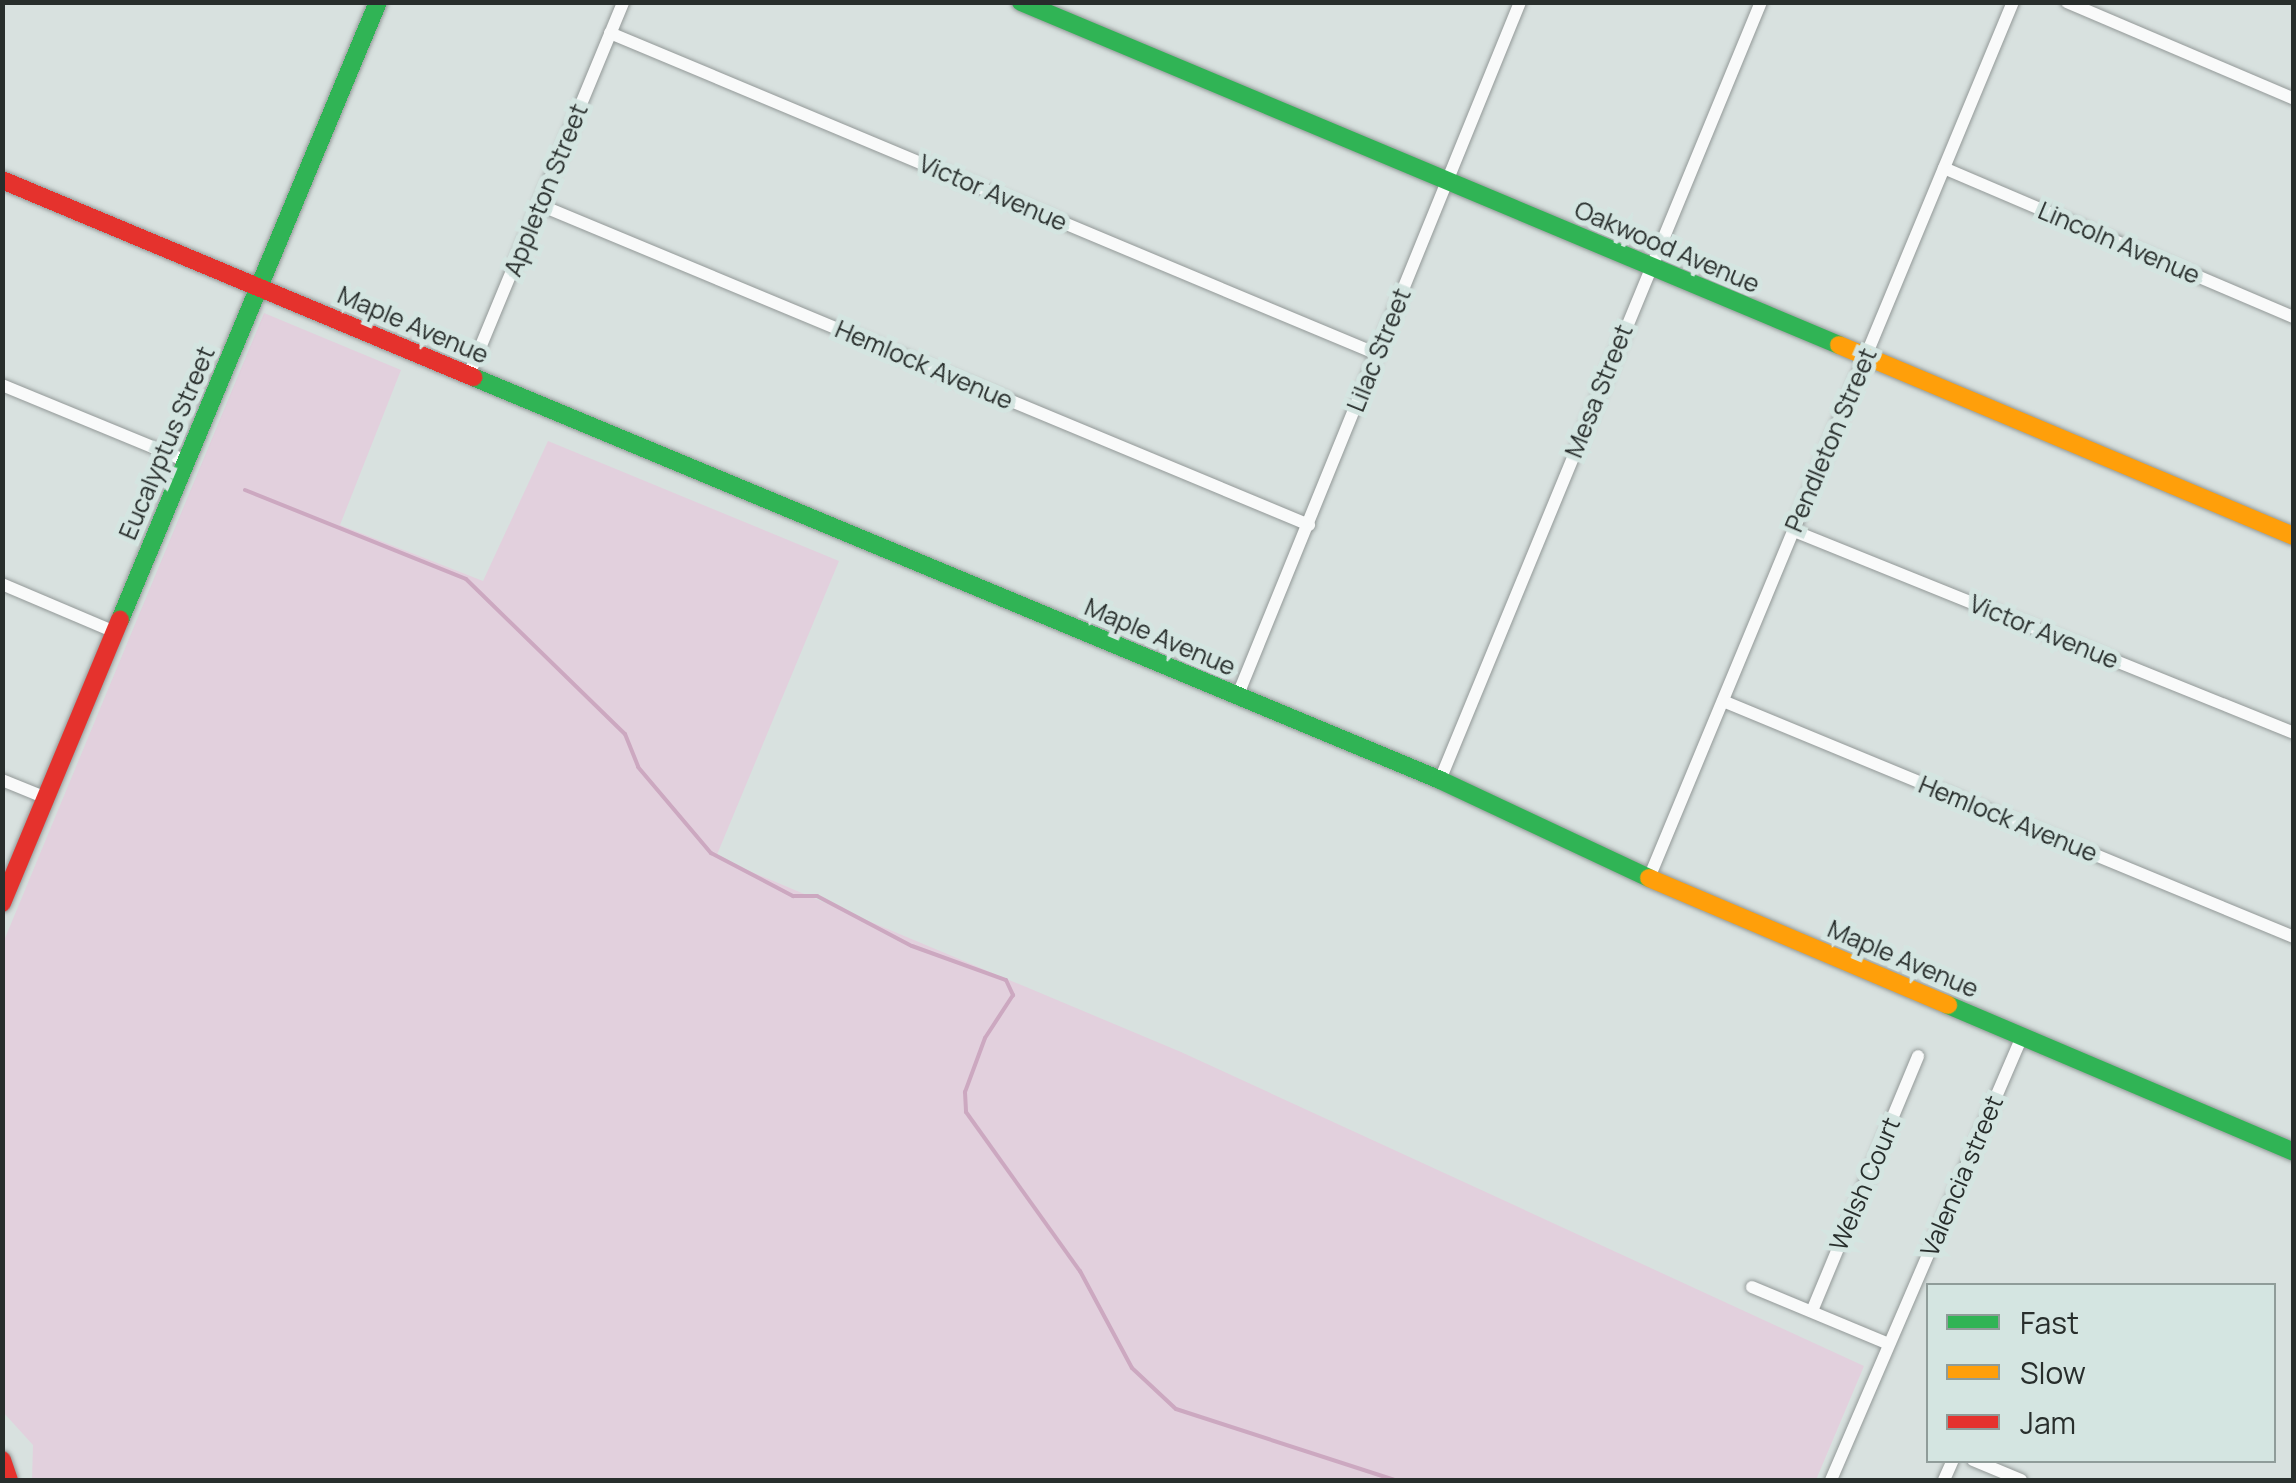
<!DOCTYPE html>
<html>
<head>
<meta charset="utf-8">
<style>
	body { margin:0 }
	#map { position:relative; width:2296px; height:1483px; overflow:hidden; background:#d8e1df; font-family:Manrope,sans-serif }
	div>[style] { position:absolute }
	.green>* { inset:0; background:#e2d0dd }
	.stream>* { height:4px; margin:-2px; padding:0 2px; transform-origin:2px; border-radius:2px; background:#cca8c0 }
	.roads { filter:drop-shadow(0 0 2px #939998) drop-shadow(0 0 2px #939998) }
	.street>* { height:12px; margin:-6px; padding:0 6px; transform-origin:6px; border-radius:6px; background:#f9fafa }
	.fast>* { height:18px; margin:-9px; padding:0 9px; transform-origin:9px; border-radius:9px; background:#30b455 }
	.slow>* { height:18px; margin:-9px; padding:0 9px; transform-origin:9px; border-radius:9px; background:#ff9f0a }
	.jam>* { height:18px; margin:-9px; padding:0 9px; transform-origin:9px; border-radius:9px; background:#e5322d }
	span { translate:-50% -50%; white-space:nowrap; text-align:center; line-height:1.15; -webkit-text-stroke:10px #d4e5e1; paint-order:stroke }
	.street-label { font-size:25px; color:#282e2c }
	.frame { position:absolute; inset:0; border:5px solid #282e2c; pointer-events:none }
	.legend { position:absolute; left:1926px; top:1283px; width:350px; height:180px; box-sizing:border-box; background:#d4e5e1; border:2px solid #8f9c99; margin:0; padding:12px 18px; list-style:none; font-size:30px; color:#282e2c }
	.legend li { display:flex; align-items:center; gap:20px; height:50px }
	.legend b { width:50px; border:2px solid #8f9c99 }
</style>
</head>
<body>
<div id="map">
	<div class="green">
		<div style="clip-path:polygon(264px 313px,401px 370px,340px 525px,483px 581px,548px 441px,839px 561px,716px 857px,1181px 1052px,1864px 1366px,1816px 1480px,32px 1480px,33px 1445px,3px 1412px,3px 943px)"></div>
	</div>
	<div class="stream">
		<div style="left:245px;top:490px;width:238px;rotate:21.9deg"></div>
		<div style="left:466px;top:579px;width:222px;rotate:44.3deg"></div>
		<div style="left:625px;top:734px;width:35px;rotate:68deg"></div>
		<div style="left:638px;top:767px;width:113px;rotate:49.7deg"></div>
		<div style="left:711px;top:853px;width:93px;rotate:27.7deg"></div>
		<div style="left:793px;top:896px;width:24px"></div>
		<div style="left:817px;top:896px;width:107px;rotate:27.8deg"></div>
		<div style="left:912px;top:946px;width:100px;rotate:19.9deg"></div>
		<div style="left:1006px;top:980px;width:17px;rotate:65deg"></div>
		<div style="left:1013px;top:995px;width:51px;rotate:123.1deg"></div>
		<div style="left:985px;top:1038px;width:58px;rotate:110.3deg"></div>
		<div style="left:965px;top:1092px;width:20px;rotate:87deg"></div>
		<div style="left:966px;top:1112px;width:196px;rotate:54.4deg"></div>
		<div style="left:1080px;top:1271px;width:110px;rotate:61.8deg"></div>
		<div style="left:1132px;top:1368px;width:60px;rotate:43deg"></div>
		<div style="left:1176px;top:1409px;width:229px;rotate:18deg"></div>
	</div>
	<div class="roads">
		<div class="street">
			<div style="left:2067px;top:2px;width:247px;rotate:23.1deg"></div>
			<div style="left:610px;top:33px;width:831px;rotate:22.71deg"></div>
			<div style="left:1944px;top:168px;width:380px;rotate:23.1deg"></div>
			<div style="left:540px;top:205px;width:833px;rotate:22.59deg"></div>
			<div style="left:468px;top:377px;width:406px;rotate:-67.5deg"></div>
			<div style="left:2px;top:385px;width:199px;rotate:22.4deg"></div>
			<div style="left:1794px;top:531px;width:539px;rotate:22deg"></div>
			<div style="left:2px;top:584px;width:123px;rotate:23deg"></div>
			<div style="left:1237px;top:697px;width:750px;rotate:-67.84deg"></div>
			<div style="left:1723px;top:701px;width:618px;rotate:22.46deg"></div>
			<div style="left:2px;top:780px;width:48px;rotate:22.2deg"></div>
			<div style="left:1440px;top:780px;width:842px;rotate:-67.58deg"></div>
			<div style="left:1649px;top:878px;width:949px;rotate:-67.44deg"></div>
			<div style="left:1752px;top:1287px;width:148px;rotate:22.6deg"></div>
			<div style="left:1812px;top:1311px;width:276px;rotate:-67.4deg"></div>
			<div style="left:1973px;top:1460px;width:52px;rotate:22.6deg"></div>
			<div style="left:1831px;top:1480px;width:483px;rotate:-66.7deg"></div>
			<div style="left:1944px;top:1480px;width:22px;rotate:-66deg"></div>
		</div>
		<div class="fast">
			<div style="left:1021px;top:2px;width:887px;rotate:22.75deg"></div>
			<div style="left:473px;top:377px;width:1048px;rotate:22.62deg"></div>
			<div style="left:1440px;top:780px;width:231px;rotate:25.1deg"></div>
			<div style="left:120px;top:620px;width:670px;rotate:-67.34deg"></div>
			<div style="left:1948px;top:1005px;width:376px;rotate:23deg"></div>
		</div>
		<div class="slow">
			<div style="left:1839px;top:345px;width:493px;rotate:22.8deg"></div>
			<div style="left:1649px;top:878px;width:325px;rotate:23deg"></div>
		</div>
		<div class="jam">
			<div style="left:2px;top:180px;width:511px;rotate:22.7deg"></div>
			<div style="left:2px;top:903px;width:307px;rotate:-67.4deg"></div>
			<div style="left:2px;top:1460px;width:21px;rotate:71deg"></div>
		</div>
	</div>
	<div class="street-label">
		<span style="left:546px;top:190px;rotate:-68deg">Appleton Street</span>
		<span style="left:993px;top:193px;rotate:23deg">Victor Avenue</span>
		<span style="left:2119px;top:243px;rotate:23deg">Lincoln Avenue</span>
		<span style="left:1667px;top:247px;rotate:23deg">Oakwood Avenue</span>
		<span style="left:413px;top:325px;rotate:23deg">Maple Avenue</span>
		<span style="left:1379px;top:350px;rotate:-68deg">Lilac Street</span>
		<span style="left:924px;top:365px;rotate:23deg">Hemlock Avenue</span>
		<span style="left:1599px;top:391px;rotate:-68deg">Mesa Street</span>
		<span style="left:1831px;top:440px;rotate:-67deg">Pendleton Street</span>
		<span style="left:167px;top:443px;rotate:-67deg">Eucalyptus Street</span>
		<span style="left:2044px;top:632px;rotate:22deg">Victor Avenue</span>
		<span style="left:1160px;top:637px;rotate:23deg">Maple Avenue</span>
		<span style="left:2008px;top:819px;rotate:22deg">Hemlock Avenue</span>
		<span style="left:1903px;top:959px;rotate:23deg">Maple Avenue</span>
		<span style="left:1962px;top:1176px;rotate:-67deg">Valencia street</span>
		<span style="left:1865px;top:1184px;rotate:-67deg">Welsh Court</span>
	</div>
	<div class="frame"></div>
	<ul class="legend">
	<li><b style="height:12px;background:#30b455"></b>Fast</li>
	<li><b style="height:12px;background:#ff9f0a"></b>Slow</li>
	<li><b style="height:12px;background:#e5322d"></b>Jam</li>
	</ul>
</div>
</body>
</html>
